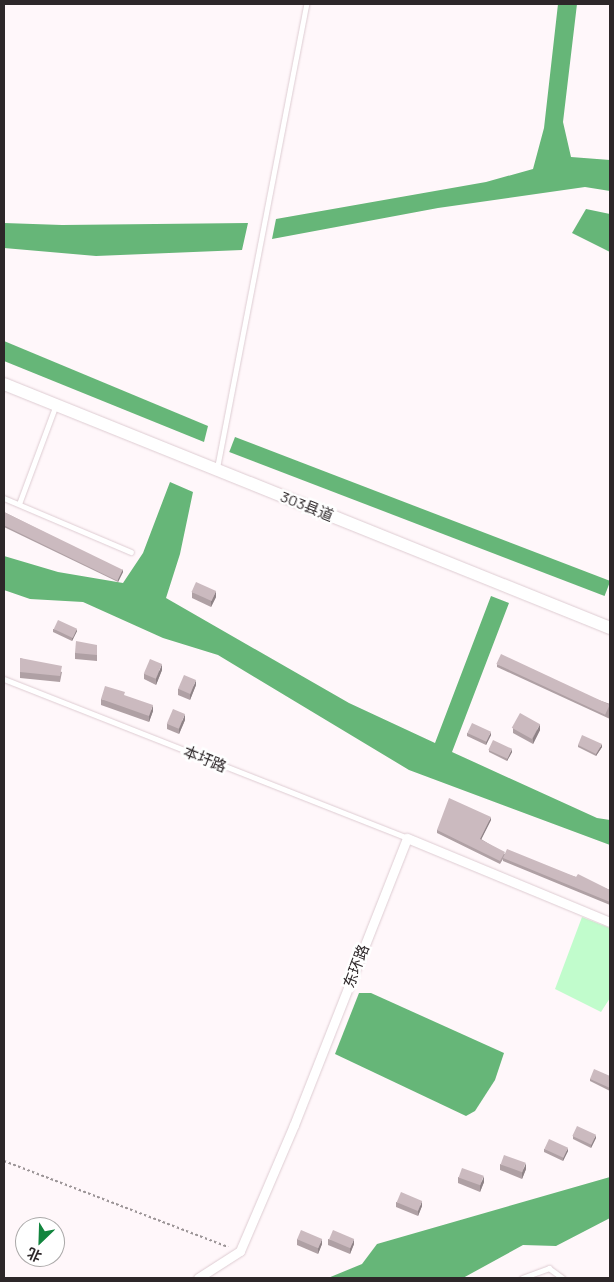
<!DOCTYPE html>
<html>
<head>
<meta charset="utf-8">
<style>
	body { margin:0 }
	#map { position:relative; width:614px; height:1282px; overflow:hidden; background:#fff7fa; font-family:Manrope,"Noto Sans SC",sans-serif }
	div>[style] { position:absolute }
	.green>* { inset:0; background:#c1fccc }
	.water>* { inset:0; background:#66b678; transform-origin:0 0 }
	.path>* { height:2px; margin-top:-1px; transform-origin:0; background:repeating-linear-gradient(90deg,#9c9597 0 2.5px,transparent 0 5px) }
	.roads { filter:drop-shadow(0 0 1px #deccd2) drop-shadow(0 0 1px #deccd2) }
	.lane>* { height:4.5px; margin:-2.25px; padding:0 2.25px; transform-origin:2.25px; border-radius:2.25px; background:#fff }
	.street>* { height:9px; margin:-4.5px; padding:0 4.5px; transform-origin:4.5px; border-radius:4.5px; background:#fff }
	.secondary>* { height:12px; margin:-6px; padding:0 6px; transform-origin:6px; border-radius:6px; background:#fff }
	.wall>* { inset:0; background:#afa0a4 }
	.shaded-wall>* { inset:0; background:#8e8286 }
	.building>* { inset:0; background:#cbbabf; transform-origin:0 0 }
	span { translate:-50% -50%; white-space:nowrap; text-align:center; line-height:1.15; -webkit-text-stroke:5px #fff; paint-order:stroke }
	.street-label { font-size:15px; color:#2d2729 }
	.frame { position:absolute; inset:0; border:5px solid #2d2729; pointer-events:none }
	.north { position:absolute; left:15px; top:1217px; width:50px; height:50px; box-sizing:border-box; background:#fff; border:1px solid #aba9a9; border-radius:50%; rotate:204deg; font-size:14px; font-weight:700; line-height:20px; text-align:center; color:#2d2729 }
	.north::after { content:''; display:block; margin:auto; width:18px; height:22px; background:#12853e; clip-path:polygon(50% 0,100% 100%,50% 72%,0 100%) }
</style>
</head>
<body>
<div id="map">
	<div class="green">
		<div style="clip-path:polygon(582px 917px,610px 928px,610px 998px,601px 1012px,555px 989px)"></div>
	</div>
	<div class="water">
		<div style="clip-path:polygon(558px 4px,577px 4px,563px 122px,571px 157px,610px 160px,610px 191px,585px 187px,438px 208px,272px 239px,276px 219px,486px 182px,533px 169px,544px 128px)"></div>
		<div style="clip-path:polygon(586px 209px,610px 214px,610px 252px,572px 233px)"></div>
		<div style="clip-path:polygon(4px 223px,62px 225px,248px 223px,242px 250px,96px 256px,4px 248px)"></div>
		<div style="clip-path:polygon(4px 341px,208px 426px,204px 442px,4px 361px)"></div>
		<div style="left:235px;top:437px;width:402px;height:16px;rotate:21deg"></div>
		<div style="clip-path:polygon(170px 482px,193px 492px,180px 554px,166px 598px,349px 703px,435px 743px,491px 596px,509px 603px,452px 752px,597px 818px,610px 820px,610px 845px,409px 770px,218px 655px,163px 638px,83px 602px,30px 599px,4px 590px,4px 556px,58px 572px,123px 583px,143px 553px)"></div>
		<div style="clip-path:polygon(359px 993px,371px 993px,504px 1053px,495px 1080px,475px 1111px,466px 1116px,335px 1054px)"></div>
		<div style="clip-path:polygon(610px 1177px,610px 1218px,556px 1246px,523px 1245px,463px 1278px,328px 1278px,362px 1264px,377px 1244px)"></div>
	</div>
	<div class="path">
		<div style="left:4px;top:1161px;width:240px;rotate:21deg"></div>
	</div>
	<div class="roads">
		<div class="lane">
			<div style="left:217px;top:468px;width:472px;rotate:-79.1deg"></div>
			<div style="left:4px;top:498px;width:138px;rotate:23deg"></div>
			<div style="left:19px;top:504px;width:103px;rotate:-69.6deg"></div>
			<div style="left:4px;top:679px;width:433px;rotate:21.5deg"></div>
			<div style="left:522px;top:1278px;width:29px;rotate:-20deg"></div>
			<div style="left:549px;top:1268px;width:17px;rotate:36deg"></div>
		</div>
		<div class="street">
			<div style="left:198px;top:1278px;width:50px;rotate:-32.7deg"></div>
			<div style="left:240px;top:1251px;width:137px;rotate:-66.8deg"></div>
			<div style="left:294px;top:1125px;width:308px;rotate:-68.5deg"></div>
			<div style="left:407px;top:838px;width:220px;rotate:22.5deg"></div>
		</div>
		<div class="secondary">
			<div style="left:4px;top:384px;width:653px;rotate:21.93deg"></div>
		</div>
	</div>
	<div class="wall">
		<div style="clip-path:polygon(4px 512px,123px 572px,118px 582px,4px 527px)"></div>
		<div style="clip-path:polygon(192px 592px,216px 597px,211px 607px,192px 598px)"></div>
		<div style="clip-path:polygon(53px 629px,77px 631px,72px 641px,53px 632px)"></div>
		<div style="clip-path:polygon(97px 645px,97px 661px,75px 659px,75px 653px)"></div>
		<div style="clip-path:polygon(20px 658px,62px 672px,60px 682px,20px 678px)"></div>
		<div style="clip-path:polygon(497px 664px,610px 704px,610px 719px,497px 667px)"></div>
		<div style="clip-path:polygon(162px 670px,156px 685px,144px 679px,144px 674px)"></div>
		<div style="clip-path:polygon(196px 685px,190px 700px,178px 695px,178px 689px)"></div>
		<div style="clip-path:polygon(101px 699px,153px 711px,149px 722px,101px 705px)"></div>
		<div style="clip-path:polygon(185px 720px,179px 734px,167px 729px,167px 724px)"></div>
		<div style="clip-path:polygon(513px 728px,540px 730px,533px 744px,513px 733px)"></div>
		<div style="clip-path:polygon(467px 733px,491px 735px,486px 745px,467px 736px)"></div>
		<div style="clip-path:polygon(578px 745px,602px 747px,596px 756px,578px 747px)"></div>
		<div style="clip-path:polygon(489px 750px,512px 752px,507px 761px,489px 752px)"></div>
		<div style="clip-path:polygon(491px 820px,481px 839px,505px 854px,576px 877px,610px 890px,610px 905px,503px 861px,503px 859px,500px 864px,437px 833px,437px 830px)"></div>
		<div style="clip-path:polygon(610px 1076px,610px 1091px,590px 1081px,590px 1079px)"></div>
		<div style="clip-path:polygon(573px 1136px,596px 1138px,591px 1148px,573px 1139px)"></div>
		<div style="clip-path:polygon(544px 1149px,568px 1151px,563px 1161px,544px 1152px)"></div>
		<div style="clip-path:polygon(500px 1164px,526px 1169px,522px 1179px,500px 1170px)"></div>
		<div style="clip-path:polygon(458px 1177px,484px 1182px,480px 1192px,458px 1183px)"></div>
		<div style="clip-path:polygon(396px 1202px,422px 1206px,418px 1216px,396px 1207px)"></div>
		<div style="clip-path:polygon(297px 1239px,322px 1244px,318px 1254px,297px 1245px)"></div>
		<div style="clip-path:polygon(328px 1239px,354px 1244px,350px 1254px,328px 1245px)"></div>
	</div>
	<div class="shaded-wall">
		<div style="clip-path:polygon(123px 569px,123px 572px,118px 582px,118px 579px)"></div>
		<div style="clip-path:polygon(216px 591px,216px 597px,211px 607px,211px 601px)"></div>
		<div style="clip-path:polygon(77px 629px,77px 631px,72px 641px,72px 638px)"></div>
		<div style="clip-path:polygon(162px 664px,162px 670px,156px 685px,156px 679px)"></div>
		<div style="clip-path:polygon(196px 680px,196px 685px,190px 700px,190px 695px)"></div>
		<div style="clip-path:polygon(153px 705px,153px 711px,149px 722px,149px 716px)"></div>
		<div style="clip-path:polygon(185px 714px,185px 720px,179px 734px,179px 729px)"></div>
		<div style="clip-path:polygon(540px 724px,540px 730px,533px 744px,533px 738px)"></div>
		<div style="clip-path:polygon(491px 732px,491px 735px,486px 745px,486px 742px)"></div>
		<div style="clip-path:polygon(602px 744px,602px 747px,596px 756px,596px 754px)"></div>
		<div style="clip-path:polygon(512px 749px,512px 752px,507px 761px,507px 759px)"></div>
		<div style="clip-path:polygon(491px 817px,491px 820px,480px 842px,480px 839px)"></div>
		<div style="clip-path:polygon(596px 1135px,596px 1138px,591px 1148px,591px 1145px)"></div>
		<div style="clip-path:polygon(568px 1148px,568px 1151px,563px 1161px,563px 1158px)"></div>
		<div style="clip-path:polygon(526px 1163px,526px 1169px,522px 1179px,522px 1173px)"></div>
		<div style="clip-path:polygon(484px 1176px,484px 1182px,480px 1192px,480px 1186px)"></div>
		<div style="clip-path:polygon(422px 1201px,422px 1206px,418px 1216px,418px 1211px)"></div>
		<div style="clip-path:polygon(322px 1239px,322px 1244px,318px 1254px,318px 1248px)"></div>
		<div style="clip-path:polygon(354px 1239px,354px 1244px,350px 1254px,350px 1248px)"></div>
	</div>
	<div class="building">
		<div style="left:4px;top:512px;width:132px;height:12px;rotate:26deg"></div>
		<div style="left:196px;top:582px;width:22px;height:11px;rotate:24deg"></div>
		<div style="left:58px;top:620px;width:21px;height:10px;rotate:25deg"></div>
		<div style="clip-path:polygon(76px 641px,97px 645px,97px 655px,75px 653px)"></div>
		<div style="left:501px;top:654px;width:120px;height:11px;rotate:25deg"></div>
		<div style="clip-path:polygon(20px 658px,62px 666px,60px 676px,20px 672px)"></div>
		<div style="left:150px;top:659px;width:13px;height:16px;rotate:23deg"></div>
		<div style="left:184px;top:675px;width:13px;height:15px;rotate:23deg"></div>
		<div style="clip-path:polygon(105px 686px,125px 692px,124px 695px,153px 705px,149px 716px,101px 699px)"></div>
		<div style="left:173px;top:709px;width:13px;height:16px;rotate:23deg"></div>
		<div style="left:520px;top:713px;width:23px;height:17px;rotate:29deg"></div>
		<div style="left:472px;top:723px;width:21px;height:11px;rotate:25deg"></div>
		<div style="clip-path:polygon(582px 735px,602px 744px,596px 754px,578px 745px)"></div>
		<div style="left:493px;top:740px;width:21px;height:11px;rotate:25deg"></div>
		<div style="clip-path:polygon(449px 798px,491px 817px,480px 839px,505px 852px,500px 861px,437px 830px)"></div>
		<div style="clip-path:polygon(507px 849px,576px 877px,578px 874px,610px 890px,610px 902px,503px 858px)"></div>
		<div style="clip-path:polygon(594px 1069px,610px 1076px,610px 1088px,590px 1079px)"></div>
		<div style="left:577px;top:1126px;width:21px;height:11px;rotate:25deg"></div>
		<div style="left:549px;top:1139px;width:21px;height:11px;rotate:25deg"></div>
		<div style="left:504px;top:1155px;width:23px;height:10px;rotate:20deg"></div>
		<div style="left:462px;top:1168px;width:23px;height:10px;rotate:20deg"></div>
		<div style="left:401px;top:1192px;width:23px;height:11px;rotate:23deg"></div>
		<div style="left:301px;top:1230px;width:23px;height:10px;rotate:23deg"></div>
		<div style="left:333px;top:1230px;width:23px;height:10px;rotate:23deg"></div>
	</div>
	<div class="street-label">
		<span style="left:307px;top:506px;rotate:22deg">303县道</span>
		<span style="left:205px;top:759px;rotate:22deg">本圩路</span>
		<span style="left:356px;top:966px;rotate:-69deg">东环路</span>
	</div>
	<div class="frame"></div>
	<div class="north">北</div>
</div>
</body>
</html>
